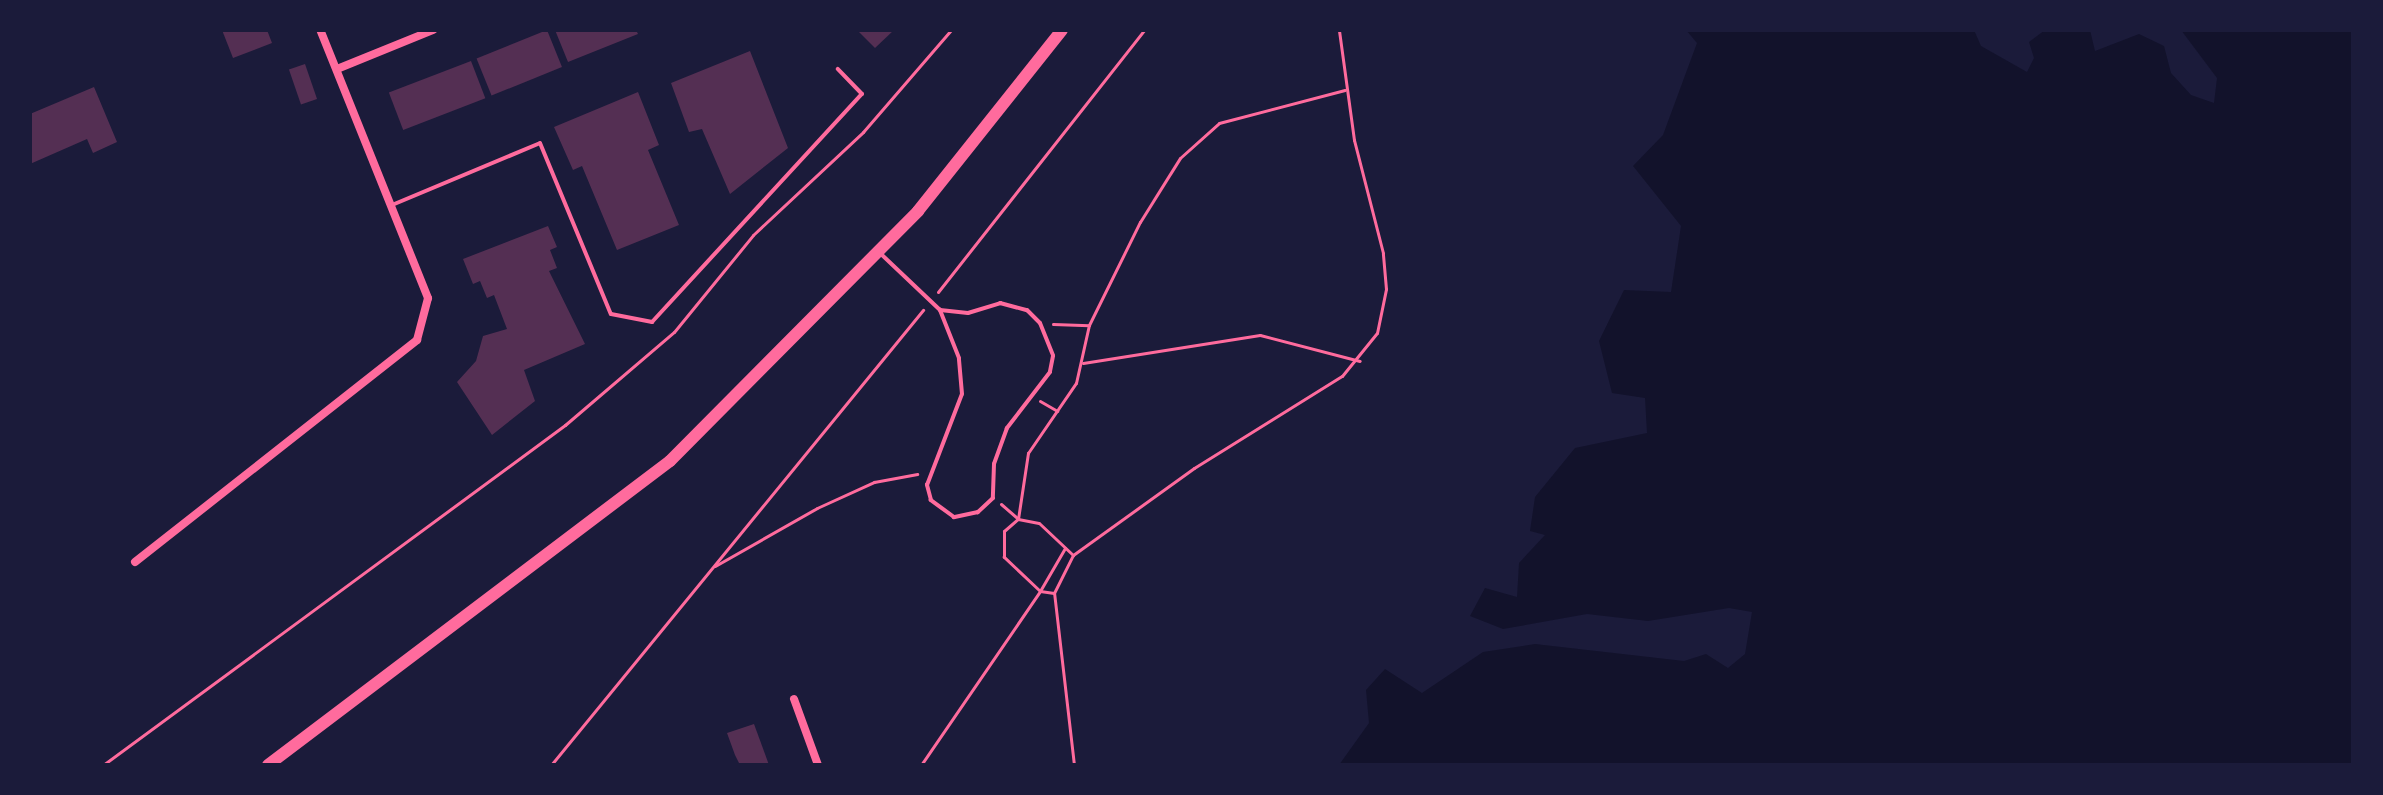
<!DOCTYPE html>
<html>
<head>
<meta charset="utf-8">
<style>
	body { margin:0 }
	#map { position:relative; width:2383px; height:795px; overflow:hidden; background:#1b1b3a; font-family:Manrope,sans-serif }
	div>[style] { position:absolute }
	.water>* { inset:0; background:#12122b }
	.building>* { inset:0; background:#542f53; transform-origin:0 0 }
	.path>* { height:3px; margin:-1.5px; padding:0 1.5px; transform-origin:1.5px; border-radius:1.5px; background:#ff6b9d }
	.service>* { height:4px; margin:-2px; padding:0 2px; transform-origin:2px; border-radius:2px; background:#ff6b9d }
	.minor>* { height:8px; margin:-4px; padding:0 4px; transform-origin:4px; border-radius:4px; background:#ff6b9d }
	.secondary>* { height:12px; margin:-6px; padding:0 6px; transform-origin:6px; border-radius:6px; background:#ff6b9d }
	span { translate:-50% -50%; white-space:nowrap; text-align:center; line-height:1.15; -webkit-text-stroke:8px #1b1b3a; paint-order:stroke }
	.frame { position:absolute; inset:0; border:32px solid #1b1b3a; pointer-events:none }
</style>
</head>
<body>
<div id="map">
	<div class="water">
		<div style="clip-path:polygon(1686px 30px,1974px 30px,1981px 46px,2027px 72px,2034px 58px,2029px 42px,2045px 30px,2090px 30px,2095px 51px,2139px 34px,2164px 46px,2171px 73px,2191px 95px,2214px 103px,2217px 78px,2181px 30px,2353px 30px,2353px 765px,1339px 765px,1369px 723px,1366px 690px,1385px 669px,1422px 693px,1483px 652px,1535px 644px,1684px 661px,1706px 654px,1728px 668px,1745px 654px,1752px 612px,1729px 608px,1648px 621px,1587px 614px,1503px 629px,1470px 616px,1485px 588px,1517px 597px,1519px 563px,1545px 535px,1530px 531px,1535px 497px,1575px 448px,1647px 433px,1645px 398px,1612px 393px,1599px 341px,1624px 290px,1671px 292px,1681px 226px,1633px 166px,1663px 135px,1697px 43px)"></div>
	</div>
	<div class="building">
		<div style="clip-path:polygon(222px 30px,267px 30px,272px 43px,233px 58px)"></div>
		<div style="left:547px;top:30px;width:40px;height:76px;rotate:68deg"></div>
		<div style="clip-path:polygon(555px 30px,636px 30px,638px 34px,568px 62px)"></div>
		<div style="clip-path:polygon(857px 30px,894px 30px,875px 48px)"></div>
		<div style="clip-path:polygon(750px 51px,788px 148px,730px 194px,702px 129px,689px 132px,671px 83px)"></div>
		<div style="left:471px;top:61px;width:40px;height:88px;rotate:69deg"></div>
		<div style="left:305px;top:64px;width:37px;height:17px;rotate:71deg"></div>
		<div style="clip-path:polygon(94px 87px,117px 142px,93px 153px,87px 139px,30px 164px,30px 114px)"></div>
		<div style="clip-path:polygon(638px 92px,659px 145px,648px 150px,679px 225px,617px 250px,582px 166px,573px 170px,554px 127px)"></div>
		<div style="clip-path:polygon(548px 226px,557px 247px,550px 250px,557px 268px,549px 271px,585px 344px,524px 370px,535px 401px,492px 435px,457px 382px,476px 361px,483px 336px,507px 329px,494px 295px,487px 298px,480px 281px,473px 284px,463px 259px)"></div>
		<div style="clip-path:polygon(754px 724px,769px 765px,740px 765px,735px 755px,727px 733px)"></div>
	</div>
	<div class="path">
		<div style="left:938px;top:292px;width:333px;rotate:-51.8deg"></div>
		<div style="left:1053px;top:324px;width:36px;rotate:2deg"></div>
		<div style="left:1083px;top:363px;width:179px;rotate:-9deg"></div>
		<div style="left:1260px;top:335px;width:103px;rotate:14.6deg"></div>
		<div style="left:1040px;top:401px;width:20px;rotate:30deg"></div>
		<div style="left:1001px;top:504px;width:23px;rotate:41deg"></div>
		<div style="left:1018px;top:519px;width:21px;rotate:11deg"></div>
		<div style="left:1039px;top:523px;width:47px;rotate:43.3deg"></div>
		<div style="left:1065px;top:548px;width:50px;rotate:120.2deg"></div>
		<div style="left:1040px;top:591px;width:50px;rotate:-136.6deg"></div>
		<div style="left:1004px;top:557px;width:26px;rotate:-90deg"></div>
		<div style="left:1004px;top:531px;width:18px;rotate:-41deg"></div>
		<div style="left:1018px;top:519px;width:67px;rotate:-81.4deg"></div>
		<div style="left:1028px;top:453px;width:85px;rotate:-55.6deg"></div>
		<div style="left:1076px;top:383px;width:59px;rotate:-77.4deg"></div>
		<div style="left:1089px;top:325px;width:115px;rotate:-63.7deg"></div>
		<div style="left:1140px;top:222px;width:75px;rotate:-58deg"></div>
		<div style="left:1180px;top:158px;width:52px;rotate:-41.9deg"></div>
		<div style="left:1219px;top:123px;width:130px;rotate:-14.7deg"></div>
		<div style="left:715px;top:566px;width:117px;rotate:-29.6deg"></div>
		<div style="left:817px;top:508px;width:63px;rotate:-24.5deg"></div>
		<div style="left:874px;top:482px;width:44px;rotate:-10.5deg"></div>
		<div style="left:103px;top:765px;width:574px;rotate:-36.35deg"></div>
		<div style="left:565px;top:425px;width:143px;rotate:-40.5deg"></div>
		<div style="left:674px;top:332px;width:125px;rotate:-50.8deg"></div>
		<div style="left:753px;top:235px;width:151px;rotate:-43.1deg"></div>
		<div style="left:863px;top:132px;width:135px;rotate:-49.2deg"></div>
		<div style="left:551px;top:765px;width:588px;rotate:-50.73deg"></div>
		<div style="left:921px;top:765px;width:211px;rotate:-55.6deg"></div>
		<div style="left:1040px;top:591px;width:14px;rotate:8deg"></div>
		<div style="left:1074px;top:765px;width:173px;rotate:-96.6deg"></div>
		<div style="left:1054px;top:593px;width:42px;rotate:-63.4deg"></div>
		<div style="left:1073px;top:555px;width:149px;rotate:-35.7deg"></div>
		<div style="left:1194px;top:468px;width:174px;rotate:-31.9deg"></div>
		<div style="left:1342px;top:376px;width:55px;rotate:-50.9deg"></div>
		<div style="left:1377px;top:333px;width:45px;rotate:-78.4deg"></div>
		<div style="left:1386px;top:289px;width:36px;rotate:-95deg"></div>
		<div style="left:1383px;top:253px;width:117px;rotate:-104.4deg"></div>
		<div style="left:1354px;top:140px;width:111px;rotate:-97.8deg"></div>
	</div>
	<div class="service">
		<div style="left:392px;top:205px;width:160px;rotate:-22.7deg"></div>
		<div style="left:540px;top:143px;width:185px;rotate:67.5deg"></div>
		<div style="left:611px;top:314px;width:42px;rotate:11deg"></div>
		<div style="left:652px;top:322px;width:310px;rotate:-47.4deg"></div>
		<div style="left:862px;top:94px;width:35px;rotate:-134deg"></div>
		<div style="left:881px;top:254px;width:81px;rotate:43.5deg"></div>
		<div style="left:1000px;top:303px;width:28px;rotate:15deg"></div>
		<div style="left:1027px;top:310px;width:18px;rotate:45deg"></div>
		<div style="left:1040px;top:323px;width:35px;rotate:68deg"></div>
		<div style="left:1053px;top:356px;width:16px;rotate:101deg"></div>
		<div style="left:1050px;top:372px;width:71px;rotate:127.5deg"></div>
		<div style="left:1007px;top:428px;width:38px;rotate:110deg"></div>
		<div style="left:994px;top:464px;width:34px;rotate:92deg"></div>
		<div style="left:993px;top:498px;width:21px;rotate:137deg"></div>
		<div style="left:978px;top:512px;width:25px;rotate:168deg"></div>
		<div style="left:954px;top:517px;width:29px;rotate:-144deg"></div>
		<div style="left:931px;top:500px;width:16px;rotate:-105deg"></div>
		<div style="left:927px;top:485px;width:97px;rotate:-69deg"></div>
		<div style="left:962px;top:394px;width:36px;rotate:-95deg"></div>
		<div style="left:959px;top:358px;width:52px;rotate:-111.6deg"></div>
		<div style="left:940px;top:310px;width:28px;rotate:6deg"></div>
		<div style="left:968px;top:313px;width:34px;rotate:-17deg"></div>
	</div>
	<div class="minor">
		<div style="left:337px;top:69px;width:104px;rotate:-22.1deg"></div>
		<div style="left:135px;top:562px;width:359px;rotate:-38.2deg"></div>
		<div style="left:417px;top:340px;width:43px;rotate:-75.3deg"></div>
		<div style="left:428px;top:298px;width:289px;rotate:-111.9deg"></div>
		<div style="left:794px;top:699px;width:70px;rotate:70deg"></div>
	</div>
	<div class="secondary">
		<div style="left:268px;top:765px;width:504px;rotate:-37.1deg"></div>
		<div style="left:670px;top:461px;width:352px;rotate:-45.2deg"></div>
		<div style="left:918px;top:211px;width:231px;rotate:-51.5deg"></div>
	</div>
	<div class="frame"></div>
</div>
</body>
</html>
